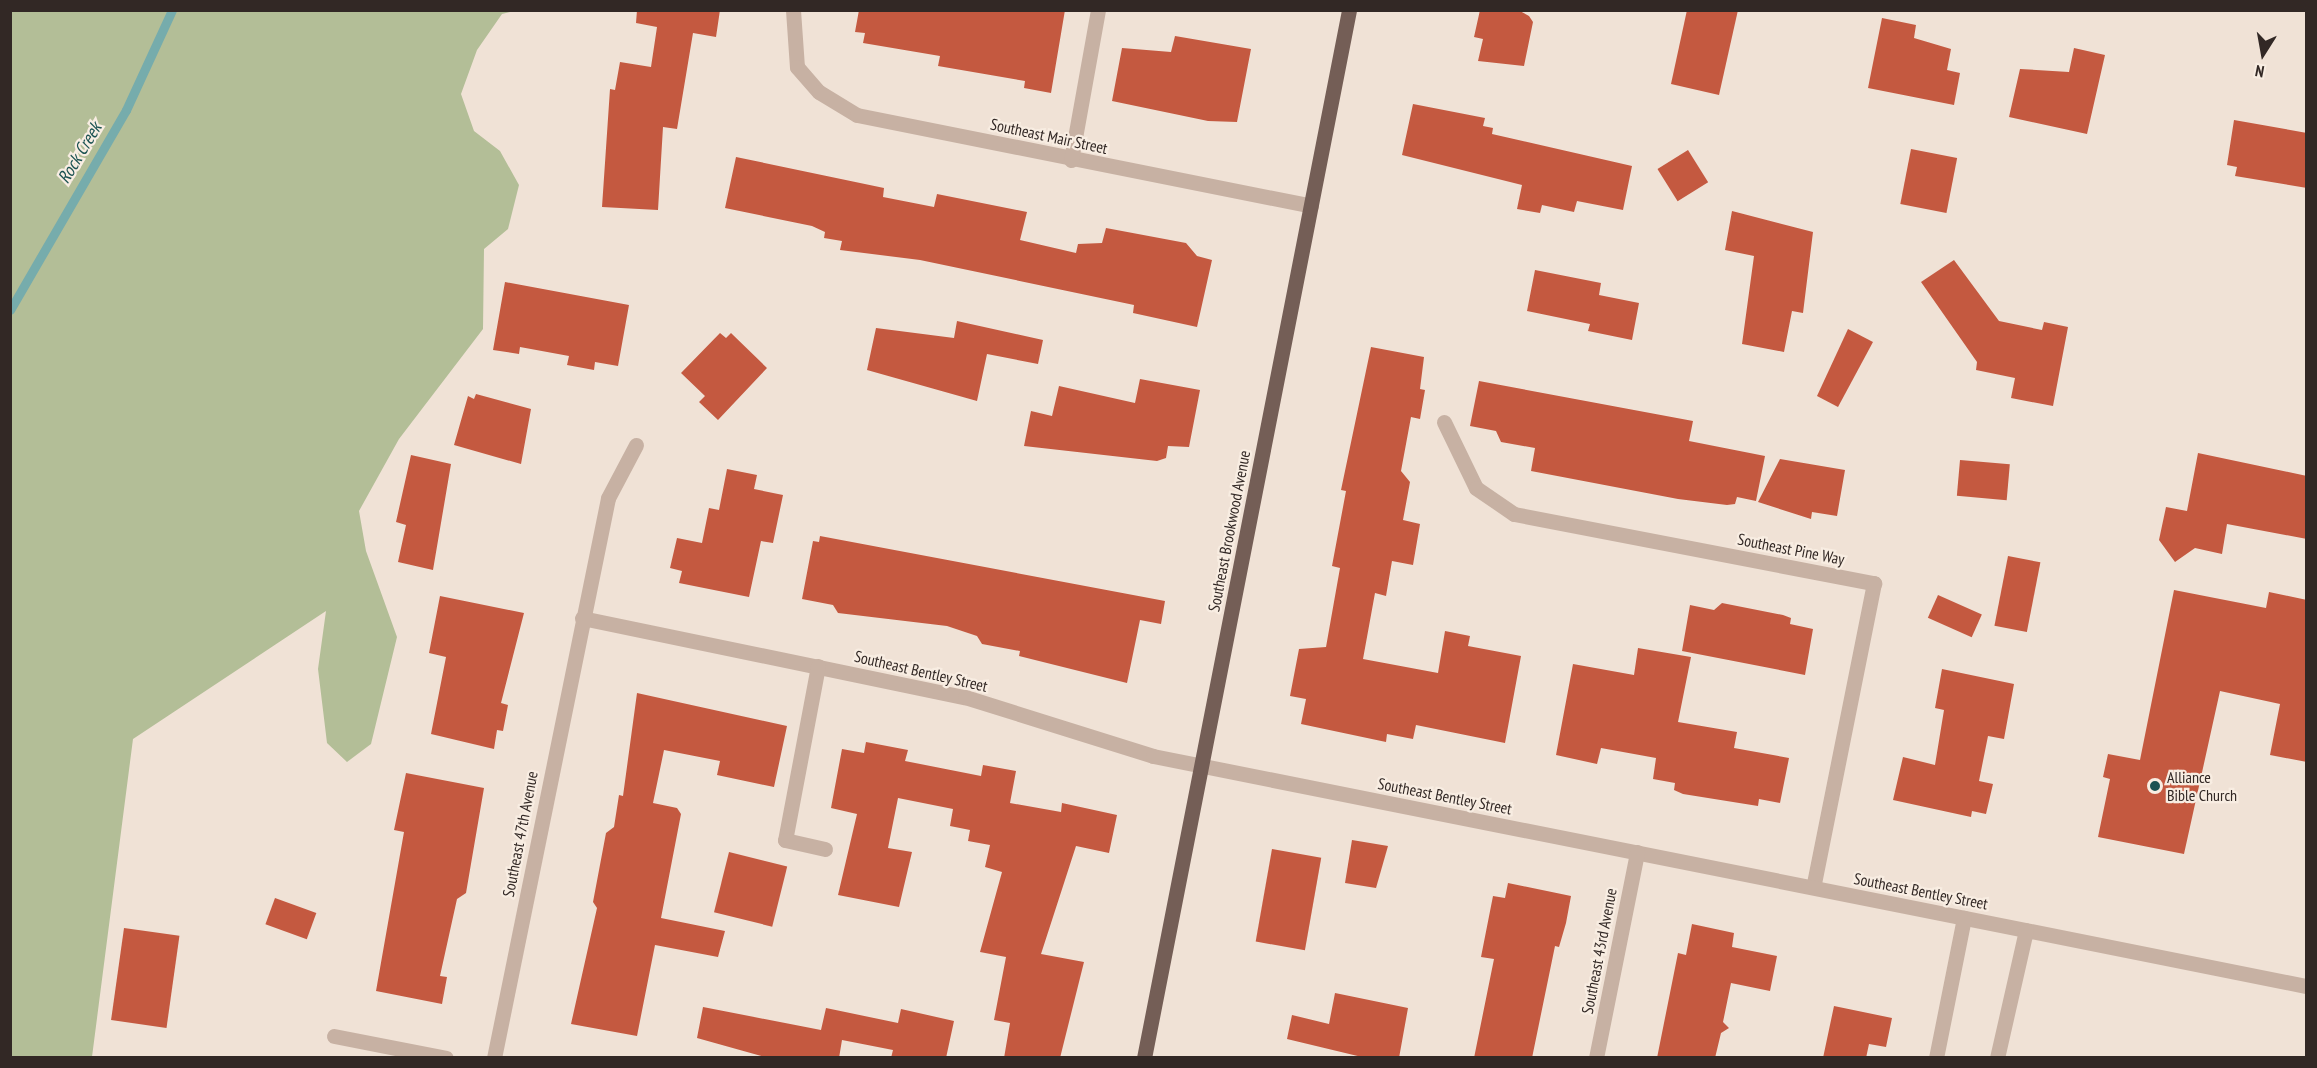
<!DOCTYPE html>
<html>
<head>
<meta charset="utf-8">
<style>
	body { margin:0 }
	#map { position:relative; width:2317px; height:1068px; overflow:hidden; background:#f0e2d6; font-family:"PT Sans Narrow",sans-serif }
	div>[style] { position:absolute }
	.green>* { inset:0; background:#b3be97 }
	.stream>* { height:9px; margin:-4.5px; padding:0 4.5px; transform-origin:4.5px; border-radius:4.5px; background:#76acac }
	.building>* { inset:0; background:#c45940; transform-origin:0 0 }
	.minor>* { height:15px; margin:-7.5px; padding:0 7.5px; transform-origin:7.5px; border-radius:7.5px; background:#c7b1a3 }
	.major>* { height:15px; margin:-7.5px; padding:0 7.5px; transform-origin:7.5px; border-radius:7.5px; background:#745e56 }
	.dots>* { width:16px; height:16px; translate:-50% -50%; box-sizing:border-box; border:3px solid #f8ede2; border-radius:50% }
	span { translate:-50% -50%; white-space:nowrap; text-align:center; line-height:1.15; -webkit-text-stroke:4.5px #f8ede2; paint-order:stroke }
	.street-label { font-size:16px; color:#322825 }
	.poi-label { font-size:16px; color:#322825 }
	.left { translate:0 -50%; text-align:left }
	.water-label { font-size:18px; color:#1b5252; font-style:italic }
	.frame { position:absolute; inset:0; border:12px solid #322825; pointer-events:none }
	.north { position:absolute; left:2233px; top:24px; width:60px; height:60px; -webkit-text-stroke:4px #f8ede2; paint-order:stroke; rotate:191deg; font-size:16px; font-weight:700; line-height:24px; text-align:center; color:#322825 }
	.north::after { content:''; display:block; margin:auto; width:21px; height:27px; background:#322825; clip-path:polygon(50% 0,100% 100%,50% 72%,0 100%) }
</style>
</head>
<body>
<div id="map">
	<div class="green">
		<div style="clip-path:polygon(10px 11px,514px 11px,502px 14px,477px 50px,461px 94px,474px 131px,500px 151px,519px 185px,508px 229px,484px 249px,483px 329px,399px 439px,359px 511px,366px 551px,397px 637px,371px 744px,347px 762px,327px 743px,318px 669px,326px 611px,133px 739px,92px 1057px,11px 1057px)"></div>
	</div>
	<div class="stream">
		<div style="left:10px;top:310px;width:231px;rotate:-59.9deg"></div>
		<div style="left:126px;top:110px;width:110px;rotate:-65.3deg"></div>
	</div>
	<div class="building">
		<div style="clip-path:polygon(637px 10px,720px 10px,716px 37px,693px 33px,677px 129px,663px 127px,658px 210px,602px 207px,610px 89px,615px 90px,620px 62px,651px 67px,657px 27px,636px 23px)"></div>
		<div style="clip-path:polygon(859px 10px,1065px 10px,1051px 93px,1024px 88px,1025px 81px,938px 66px,940px 56px,863px 43px,865px 33px,855px 32px)"></div>
		<div style="clip-path:polygon(1480px 10px,1518px 10px,1529px 16px,1533px 22px,1524px 66px,1478px 61px,1483px 39px,1474px 37px)"></div>
		<div style="clip-path:polygon(1687px 10px,1738px 10px,1719px 95px,1671px 84px)"></div>
		<div style="clip-path:polygon(1882px 18px,1916px 25px,1914px 38px,1951px 49px,1947px 70px,1960px 73px,1954px 105px,1868px 88px)"></div>
		<div style="clip-path:polygon(1175px 36px,1251px 49px,1237px 122px,1208px 121px,1112px 101px,1122px 48px,1171px 52px)"></div>
		<div style="clip-path:polygon(2074px 48px,2105px 55px,2087px 134px,2009px 117px,2020px 69px,2069px 72px)"></div>
		<div style="clip-path:polygon(1413px 104px,1485px 118px,1483px 126px,1493px 128px,1492px 134px,1632px 166px,1623px 210px,1577px 201px,1574px 212px,1542px 205px,1540px 213px,1517px 209px,1522px 185px,1402px 155px)"></div>
		<div style="clip-path:polygon(2234px 120px,2307px 133px,2307px 188px,2235px 176px,2237px 167px,2227px 165px)"></div>
		<div style="left:1911px;top:149px;width:47px;height:56px;rotate:11deg"></div>
		<div style="left:1688px;top:150px;width:38px;height:36px;rotate:58deg"></div>
		<div style="clip-path:polygon(736px 157px,884px 188px,883px 197px,934px 207px,937px 194px,1027px 212px,1020px 240px,1076px 253px,1078px 244px,1102px 243px,1106px 228px,1186px 243px,1197px 256px,1212px 260px,1197px 327px,1133px 313px,1134px 305px,920px 260px,840px 250px,842px 241px,824px 238px,825px 232px,812px 226px,725px 208px)"></div>
		<div style="clip-path:polygon(1732px 211px,1813px 232px,1803px 313px,1792px 311px,1784px 352px,1742px 344px,1754px 256px,1725px 250px)"></div>
		<div style="clip-path:polygon(1954px 260px,1999px 321px,2042px 330px,2044px 322px,2068px 327px,2053px 406px,2011px 398px,2015px 378px,1976px 370px,1977px 362px,1921px 282px)"></div>
		<div style="clip-path:polygon(1535px 270px,1601px 283px,1599px 295px,1639px 303px,1632px 340px,1588px 331px,1590px 324px,1527px 311px)"></div>
		<div style="clip-path:polygon(505px 282px,629px 305px,618px 366px,595px 362px,594px 370px,567px 365px,569px 356px,520px 347px,519px 354px,493px 350px)"></div>
		<div style="clip-path:polygon(957px 321px,1043px 340px,1038px 364px,987px 354px,977px 401px,867px 370px,876px 328px,954px 338px)"></div>
		<div style="clip-path:polygon(1848px 329px,1873px 342px,1838px 407px,1817px 396px)"></div>
		<div style="clip-path:polygon(720px 333px,726px 338px,731px 333px,767px 368px,718px 420px,699px 402px,705px 396px,681px 373px)"></div>
		<div style="clip-path:polygon(1371px 347px,1424px 357px,1420px 389px,1425px 390px,1420px 419px,1411px 417px,1401px 471px,1410px 482px,1403px 520px,1420px 524px,1413px 565px,1392px 561px,1386px 596px,1375px 593px,1363px 659px,1438px 673px,1445px 631px,1470px 636px,1468px 646px,1521px 656px,1505px 743px,1416px 725px,1413px 739px,1387px 734px,1386px 742px,1301px 724px,1306px 699px,1290px 696px,1299px 649px,1326px 647px,1340px 568px,1332px 566px,1346px 491px,1341px 490px)"></div>
		<div style="clip-path:polygon(1140px 379px,1200px 390px,1189px 447px,1168px 446px,1166px 458px,1157px 461px,1024px 446px,1031px 411px,1052px 416px,1059px 386px,1135px 403px)"></div>
		<div style="clip-path:polygon(1479px 381px,1693px 421px,1689px 441px,1765px 456px,1756px 501px,1737px 497px,1735px 504px,1727px 505px,1678px 499px,1531px 471px,1535px 448px,1501px 442px,1496px 431px,1470px 426px)"></div>
		<div style="clip-path:polygon(476px 394px,531px 409px,521px 464px,454px 445px,468px 396px,474px 399px)"></div>
		<div style="clip-path:polygon(2198px 453px,2307px 476px,2307px 539px,2227px 524px,2222px 554px,2195px 548px,2175px 562px,2159px 540px,2166px 507px,2187px 511px)"></div>
		<div style="clip-path:polygon(411px 455px,451px 464px,433px 570px,398px 562px,406px 525px,396px 522px)"></div>
		<div style="clip-path:polygon(1780px 459px,1845px 470px,1837px 516px,1812px 512px,1811px 519px,1758px 502px)"></div>
		<div style="left:1960px;top:460px;width:50px;height:36px;rotate:5deg"></div>
		<div style="clip-path:polygon(727px 469px,757px 475px,754px 489px,783px 495px,773px 543px,761px 541px,749px 597px,679px 583px,682px 571px,670px 568px,677px 538px,702px 543px,709px 508px,719px 510px)"></div>
		<div style="clip-path:polygon(820px 536px,1165px 601px,1161px 624px,1140px 620px,1127px 683px,1019px 656px,1020px 651px,982px 644px,977px 636px,947px 626px,838px 613px,833px 605px,802px 599px,813px 541px,819px 542px)"></div>
		<div style="left:2008px;top:556px;width:33px;height:71px;rotate:11deg"></div>
		<div style="clip-path:polygon(2174px 590px,2266px 608px,2269px 592px,2307px 600px,2307px 762px,2270px 755px,2280px 704px,2220px 691px,2184px 854px,2098px 837px,2110px 779px,2103px 777px,2108px 754px,2140px 760px)"></div>
		<div style="left:1938px;top:595px;width:48px;height:25px;rotate:24deg"></div>
		<div style="clip-path:polygon(440px 596px,524px 613px,501px 703px,508px 705px,503px 731px,497px 730px,494px 749px,431px 734px,446px 657px,429px 653px)"></div>
		<div style="clip-path:polygon(1722px 603px,1783px 615px,1791px 618px,1790px 624px,1813px 629px,1805px 675px,1682px 651px,1690px 605px,1714px 610px)"></div>
		<div style="clip-path:polygon(1638px 648px,1691px 657px,1678px 722px,1737px 732px,1734px 748px,1789px 758px,1780px 803px,1759px 799px,1758px 806px,1683px 794px,1674px 790px,1675px 783px,1653px 779px,1656px 758px,1601px 748px,1597px 764px,1556px 755px,1573px 664px,1634px 675px)"></div>
		<div style="clip-path:polygon(1942px 669px,2014px 684px,2004px 739px,1988px 736px,1979px 781px,1993px 784px,1986px 814px,1972px 811px,1971px 817px,1893px 800px,1903px 757px,1935px 765px,1944px 710px,1935px 708px)"></div>
		<div style="clip-path:polygon(637px 693px,787px 726px,774px 787px,717px 775px,720px 761px,664px 750px,653px 803px,677px 808px,681px 814px,661px 918px,725px 931px,718px 957px,655px 945px,637px 1036px,571px 1024px,597px 908px,593px 902px,606px 833px,614px 827px,619px 795px,623px 796px)"></div>
		<div style="clip-path:polygon(866px 742px,908px 750px,905px 761px,981px 776px,983px 765px,1016px 771px,1010px 803px,1061px 812px,1062px 803px,1117px 815px,1109px 853px,1076px 846px,1041px 954px,1084px 962px,1060px 1058px,1004px 1058px,1010px 1023px,994px 1020px,1006px 957px,980px 952px,1002px 872px,985px 867px,990px 845px,968px 841px,970px 830px,950px 826px,953px 809px,898px 798px,888px 848px,912px 852px,899px 907px,838px 895px,857px 814px,831px 808px,842px 749px,864px 753px)"></div>
		<div style="clip-path:polygon(406px 773px,484px 788px,466px 893px,457px 899px,440px 976px,447px 977px,442px 1004px,376px 991px,404px 832px,394px 830px)"></div>
		<div style="clip-path:polygon(1352px 840px,1388px 846px,1376px 888px,1345px 883px)"></div>
		<div style="left:1272px;top:849px;width:50px;height:94px;rotate:10deg"></div>
		<div style="left:729px;top:852px;width:60px;height:62px;rotate:14deg"></div>
		<div style="clip-path:polygon(1508px 883px,1571px 896px,1566px 923px,1559px 947px,1555px 946px,1532px 1058px,1474px 1058px,1494px 959px,1481px 957px,1493px 896px,1505px 898px)"></div>
		<div style="left:275px;top:898px;width:44px;height:28px;rotate:20deg"></div>
		<div style="clip-path:polygon(1692px 924px,1734px 933px,1732px 947px,1777px 956px,1770px 991px,1731px 983px,1723px 1022px,1729px 1028px,1721px 1033px,1715px 1058px,1657px 1058px,1678px 953px,1686px 955px)"></div>
		<div style="left:124px;top:928px;width:56px;height:93px;rotate:8deg"></div>
		<div style="clip-path:polygon(1335px 993px,1408px 1008px,1399px 1058px,1366px 1058px,1287px 1039px,1292px 1015px,1329px 1024px)"></div>
		<div style="clip-path:polygon(1834px 1006px,1892px 1018px,1886px 1047px,1869px 1044px,1866px 1058px,1823px 1058px)"></div>
		<div style="clip-path:polygon(703px 1007px,821px 1030px,826px 1008px,898px 1023px,901px 1009px,954px 1021px,946px 1058px,891px 1058px,893px 1050px,842px 1040px,839px 1058px,768px 1058px,697px 1038px)"></div>
	</div>
	<div class="minor">
		<div style="left:793px;top:10px;width:57px;rotate:86deg"></div>
		<div style="left:797px;top:67px;width:33px;rotate:49deg"></div>
		<div style="left:819px;top:92px;width:44px;rotate:31.2deg"></div>
		<div style="left:857px;top:115px;width:463px;rotate:11.3deg"></div>
		<div style="left:1071px;top:160px;width:152px;rotate:-79.8deg"></div>
		<div style="left:1444px;top:422px;width:73px;rotate:64.1deg"></div>
		<div style="left:1476px;top:488px;width:46px;rotate:34.4deg"></div>
		<div style="left:1514px;top:514px;width:367px;rotate:10.9deg"></div>
		<div style="left:1874px;top:583px;width:310px;rotate:101.3deg"></div>
		<div style="left:582px;top:618px;width:391px;rotate:11.7deg"></div>
		<div style="left:965px;top:697px;width:197px;rotate:17.4deg"></div>
		<div style="left:1153px;top:756px;width:1176px;rotate:11.28deg"></div>
		<div style="left:818px;top:666px;width:177px;rotate:100.7deg"></div>
		<div style="left:785px;top:840px;width:41px;rotate:12.7deg"></div>
		<div style="left:334px;top:1036px;width:114px;rotate:11.1deg"></div>
		<div style="left:494px;top:1058px;width:571px;rotate:-78.49deg"></div>
		<div style="left:608px;top:498px;width:60px;rotate:-62.2deg"></div>
		<div style="left:1596px;top:1058px;width:210px;rotate:-78.7deg"></div>
		<div style="left:1936px;top:1058px;width:143px;rotate:-78.7deg"></div>
		<div style="left:1997px;top:1058px;width:131px;rotate:-77.2deg"></div>
	</div>
	<div class="major">
		<div style="left:1144px;top:1058px;width:1068px;rotate:-78.93deg"></div>
	</div>
	<div class="dots">
		<div style="left:2155px;top:786px;background:#1b5252"></div>
	</div>
	<div class="street-label">
		<span style="left:1049px;top:136px;rotate:12deg">Southeast Mair Street</span>
		<span style="left:1229px;top:531px;rotate:-79deg">Southeast Brookwood Avenue</span>
		<span style="left:1791px;top:549px;rotate:11deg">Southeast Pine Way</span>
		<span style="left:921px;top:671px;rotate:13deg">Southeast Bentley Street</span>
		<span style="left:1445px;top:796px;rotate:11deg">Southeast Bentley Street</span>
		<span style="left:520px;top:834px;rotate:-79deg">Southeast 47th Avenue</span>
		<span style="left:1921px;top:891px;rotate:11deg">Southeast Bentley Street</span>
		<span style="left:1599px;top:951px;rotate:-79deg">Southeast 43rd Avenue</span>
	</div>
	<div class="poi-label">
		<span class="left" style="left:2167px;top:786px">Alliance<br>Bible Church</span>
	</div>
	<div class="water-label">
		<span style="left:80px;top:153px;rotate:-59deg">Rock Creek</span>
	</div>
	<div class="frame"></div>
	<div class="north">N</div>
</div>
</body>
</html>
